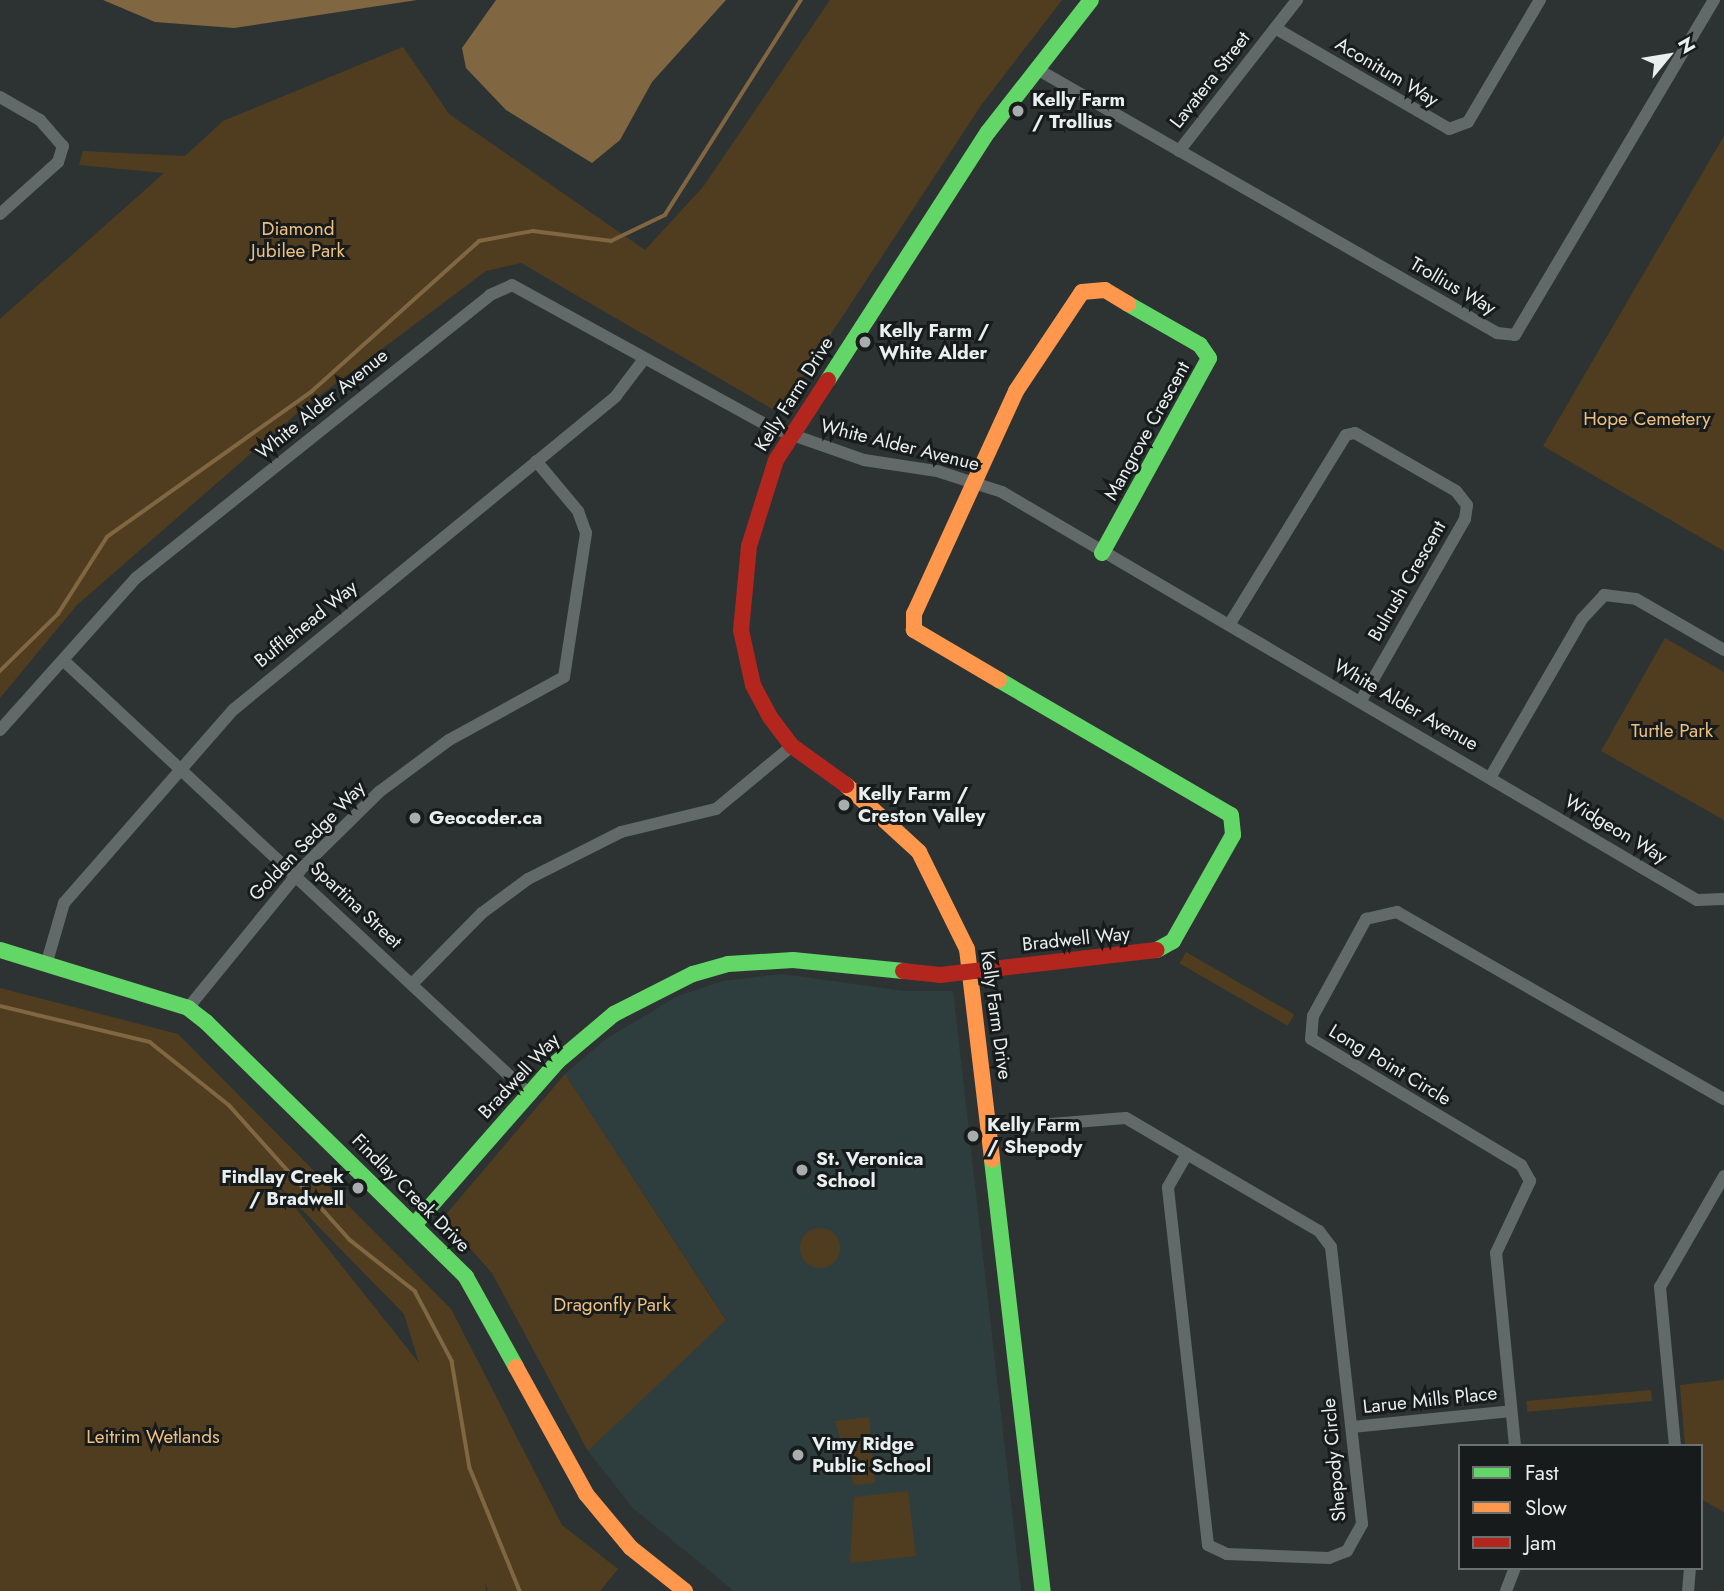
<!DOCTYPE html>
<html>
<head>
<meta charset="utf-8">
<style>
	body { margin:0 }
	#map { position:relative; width:1724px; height:1591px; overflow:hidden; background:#2d3333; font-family:Jost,sans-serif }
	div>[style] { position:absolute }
	.built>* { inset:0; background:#2e3e3e }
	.green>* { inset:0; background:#503d20; transform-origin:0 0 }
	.round { border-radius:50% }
	.water>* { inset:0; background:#806641 }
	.stream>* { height:3.5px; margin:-1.75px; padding:0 1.75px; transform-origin:1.75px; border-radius:1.75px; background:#806641 }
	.street>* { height:12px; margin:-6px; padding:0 6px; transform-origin:6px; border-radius:6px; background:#616969 }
	.fast>* { height:16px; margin:-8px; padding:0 8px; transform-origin:8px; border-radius:8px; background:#63d668 }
	.slow>* { height:16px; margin:-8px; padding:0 8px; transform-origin:8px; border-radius:8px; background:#ff974d }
	.jam>* { height:16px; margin:-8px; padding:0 8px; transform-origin:8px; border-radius:8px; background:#b3261e }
	.dots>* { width:19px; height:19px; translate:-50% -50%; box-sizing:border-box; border:4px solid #171b1b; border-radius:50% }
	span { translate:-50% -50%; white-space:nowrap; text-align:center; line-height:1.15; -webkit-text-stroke:6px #171b1b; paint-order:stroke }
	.street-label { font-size:19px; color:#e9efef }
	.poi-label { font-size:19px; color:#e9efef; font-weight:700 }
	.left { translate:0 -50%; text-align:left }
	.right { translate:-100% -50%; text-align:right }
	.park-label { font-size:19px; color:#efc07f }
	.legend { position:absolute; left:1458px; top:1444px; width:245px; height:126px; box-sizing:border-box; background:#171b1b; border:2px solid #6b7070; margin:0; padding:9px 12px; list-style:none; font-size:21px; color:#e9efef }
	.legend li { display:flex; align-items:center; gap:14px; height:35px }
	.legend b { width:35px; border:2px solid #6b7070 }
	.north { position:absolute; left:1633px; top:21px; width:70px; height:70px; -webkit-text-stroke:5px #171b1b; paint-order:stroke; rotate:60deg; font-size:19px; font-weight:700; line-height:28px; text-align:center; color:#e9efef }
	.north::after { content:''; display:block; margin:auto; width:24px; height:32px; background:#e9efef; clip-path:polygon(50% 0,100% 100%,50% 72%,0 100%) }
</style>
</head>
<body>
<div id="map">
	<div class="built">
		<div style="clip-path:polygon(782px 974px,904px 991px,953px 991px,1021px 1591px,734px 1591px,633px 1508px,588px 1451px,726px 1319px,565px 1074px,606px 1039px,678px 996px,723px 981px)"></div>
	</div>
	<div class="green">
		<div style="clip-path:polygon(830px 0,1062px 0,982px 104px,779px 413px,521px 263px,486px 271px,303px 408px,77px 605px,0 698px,0 319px,164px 173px,79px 165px,83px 151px,185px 156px,223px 121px,403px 47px,449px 114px,645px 250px,703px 187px)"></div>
		<div style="clip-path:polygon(1724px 136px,1724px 551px,1543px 446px)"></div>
		<div style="clip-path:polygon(1665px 638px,1724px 672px,1724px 820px,1601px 751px)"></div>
		<div style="left:1186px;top:952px;width:125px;height:13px;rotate:30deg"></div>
		<div style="clip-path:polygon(evenodd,0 988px,178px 1034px,451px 1309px,562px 1525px,618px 1569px,600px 1591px,488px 1591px,485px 1583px,486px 1591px,0 1591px,0 988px,278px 1185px,404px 1314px,419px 1363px,278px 1186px,278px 1185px)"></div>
		<div style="clip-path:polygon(565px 1074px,726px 1320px,588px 1451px,492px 1273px,443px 1218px)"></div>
		<div class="round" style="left:800px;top:1228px;width:40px;height:40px"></div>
		<div style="clip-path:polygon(1724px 1380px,1724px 1512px,1701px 1499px,1701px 1446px,1685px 1446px,1680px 1385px)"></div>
		<div style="left:1651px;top:1390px;width:11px;height:125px;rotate:85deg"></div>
		<div style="clip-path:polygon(869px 1417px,875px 1483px,854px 1485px,835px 1421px)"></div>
		<div style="clip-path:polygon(908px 1491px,916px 1556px,850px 1563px,854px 1497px)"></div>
	</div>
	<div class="water">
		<div style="clip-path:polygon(103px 0,417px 0,234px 28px,155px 22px)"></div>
		<div style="clip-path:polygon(496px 0,726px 0,652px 82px,620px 140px,592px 163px,506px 110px,466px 68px,462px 48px)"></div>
	</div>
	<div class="stream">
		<div style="left:0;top:671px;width:81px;rotate:-44.5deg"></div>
		<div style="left:58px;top:614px;width:91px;rotate:-57.5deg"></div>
		<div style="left:107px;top:537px;width:250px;rotate:-35.4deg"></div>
		<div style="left:311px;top:392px;width:226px;rotate:-41.9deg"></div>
		<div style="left:479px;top:241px;width:55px;rotate:-10.5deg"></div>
		<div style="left:533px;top:231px;width:79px;rotate:7.3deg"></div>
		<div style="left:611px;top:241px;width:60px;rotate:-25.7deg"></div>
		<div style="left:665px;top:215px;width:254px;rotate:-57.7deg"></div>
		<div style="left:0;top:1006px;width:154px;rotate:13.5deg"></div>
		<div style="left:150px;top:1042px;width:101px;rotate:38.6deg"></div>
		<div style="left:229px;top:1105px;width:181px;rotate:48.1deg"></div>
		<div style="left:350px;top:1240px;width:83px;rotate:38.1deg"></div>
		<div style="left:415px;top:1291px;width:79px;rotate:62.1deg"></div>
		<div style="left:452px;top:1361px;width:109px;rotate:80.5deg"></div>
		<div style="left:470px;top:1468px;width:133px;rotate:67.9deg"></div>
	</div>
	<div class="street">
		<div style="left:1275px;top:28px;width:201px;rotate:30.1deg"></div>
		<div style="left:1449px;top:129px;width:20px;rotate:-20deg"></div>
		<div style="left:1468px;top:122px;width:142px;rotate:-59.5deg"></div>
		<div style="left:1037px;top:69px;width:530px;rotate:29.85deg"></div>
		<div style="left:1497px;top:333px;width:18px;rotate:6deg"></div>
		<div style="left:1515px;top:335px;width:390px;rotate:-59.3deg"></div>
		<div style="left:0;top:97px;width:46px;rotate:29.9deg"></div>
		<div style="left:40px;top:120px;width:35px;rotate:49deg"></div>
		<div style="left:63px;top:146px;width:17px;rotate:107deg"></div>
		<div style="left:58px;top:162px;width:78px;rotate:138.1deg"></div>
		<div style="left:1179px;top:151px;width:192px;rotate:-52deg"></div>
		<div style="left:1229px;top:625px;width:223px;rotate:-58.4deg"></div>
		<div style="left:1346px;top:435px;width:9px;rotate:-13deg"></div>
		<div style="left:1355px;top:433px;width:116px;rotate:29.9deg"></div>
		<div style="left:1456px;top:491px;width:18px;rotate:52deg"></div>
		<div style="left:1467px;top:505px;width:14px;rotate:98deg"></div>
		<div style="left:1465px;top:519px;width:211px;rotate:119.8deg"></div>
		<div style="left:63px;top:660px;width:637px;rotate:42.96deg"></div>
		<div style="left:0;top:730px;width:204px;rotate:-48.2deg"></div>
		<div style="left:136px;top:578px;width:453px;rotate:-38.6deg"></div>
		<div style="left:490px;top:295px;width:24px;rotate:-24deg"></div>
		<div style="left:512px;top:285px;width:294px;rotate:28.8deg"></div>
		<div style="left:770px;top:427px;width:100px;rotate:19.3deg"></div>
		<div style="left:864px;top:460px;width:74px;rotate:8.6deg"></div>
		<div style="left:937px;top:471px;width:68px;rotate:17.9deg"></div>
		<div style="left:1002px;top:492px;width:806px;rotate:30.42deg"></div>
		<div style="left:1697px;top:900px;width:27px;rotate:-2deg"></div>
		<div style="left:1491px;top:776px;width:181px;rotate:-59.9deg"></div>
		<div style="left:1582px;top:619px;width:33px;rotate:-47deg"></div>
		<div style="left:1604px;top:595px;width:32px;rotate:7deg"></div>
		<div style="left:1636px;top:599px;width:102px;rotate:30.1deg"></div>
		<div style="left:46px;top:965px;width:65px;rotate:-73.8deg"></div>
		<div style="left:64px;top:903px;width:257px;rotate:-48.8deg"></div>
		<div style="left:233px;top:710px;width:495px;rotate:-39.3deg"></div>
		<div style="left:616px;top:396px;width:46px;rotate:-52.9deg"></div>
		<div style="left:412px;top:984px;width:100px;rotate:-45.4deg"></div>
		<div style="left:482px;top:913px;width:57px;rotate:-36.5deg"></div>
		<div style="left:528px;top:879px;width:104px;rotate:-26.8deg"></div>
		<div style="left:621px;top:832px;width:98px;rotate:-13.6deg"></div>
		<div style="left:716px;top:809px;width:99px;rotate:-39.7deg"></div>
		<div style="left:188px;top:1008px;width:182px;rotate:-50.8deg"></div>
		<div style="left:303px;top:867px;width:107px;rotate:-44.6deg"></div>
		<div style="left:379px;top:792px;width:87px;rotate:-36.6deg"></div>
		<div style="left:449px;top:740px;width:131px;rotate:-28.7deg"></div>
		<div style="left:564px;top:677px;width:146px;rotate:-81.3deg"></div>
		<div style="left:586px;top:533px;width:23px;rotate:-110deg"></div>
		<div style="left:578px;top:511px;width:65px;rotate:-130deg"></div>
		<div style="left:989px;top:1129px;width:137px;rotate:-4.6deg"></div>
		<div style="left:1126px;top:1118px;width:71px;rotate:30.5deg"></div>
		<div style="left:1187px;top:1154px;width:153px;rotate:30.3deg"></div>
		<div style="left:1319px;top:1231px;width:20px;rotate:53deg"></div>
		<div style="left:1331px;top:1247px;width:279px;rotate:83.6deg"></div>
		<div style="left:1362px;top:1524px;width:31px;rotate:119deg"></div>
		<div style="left:1347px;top:1551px;width:19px;rotate:159deg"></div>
		<div style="left:1329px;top:1558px;width:102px;rotate:-177.8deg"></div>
		<div style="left:1227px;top:1554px;width:21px;rotate:-155deg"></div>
		<div style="left:1208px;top:1545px;width:360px;rotate:-96.4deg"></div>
		<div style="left:1168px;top:1187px;width:38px;rotate:-60deg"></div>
		<div style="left:1352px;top:1427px;width:160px;rotate:-5.7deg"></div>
		<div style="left:1515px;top:1446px;width:194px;rotate:-95.6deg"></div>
		<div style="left:1496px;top:1253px;width:80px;rotate:-64.7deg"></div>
		<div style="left:1530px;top:1181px;width:18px;rotate:-119deg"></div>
		<div style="left:1521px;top:1165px;width:245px;rotate:-149deg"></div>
		<div style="left:1311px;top:1039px;width:23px;rotate:-85deg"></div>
		<div style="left:1313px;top:1016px;width:111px;rotate:-61.3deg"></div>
		<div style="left:1366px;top:919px;width:32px;rotate:-13deg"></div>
		<div style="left:1397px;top:912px;width:377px;rotate:29.8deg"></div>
		<div style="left:1675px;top:1446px;width:160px;rotate:-95.4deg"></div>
		<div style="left:1660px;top:1287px;width:128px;rotate:-60deg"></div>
		<div style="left:1506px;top:1591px;width:25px;rotate:-69deg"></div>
		<div style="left:1688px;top:1591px;width:23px;rotate:-85deg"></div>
	</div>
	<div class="fast">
		<div style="left:828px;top:380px;width:295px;rotate:-57.2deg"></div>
		<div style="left:988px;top:132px;width:167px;rotate:-52deg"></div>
		<div style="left:1102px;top:553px;width:222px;rotate:-61.2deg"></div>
		<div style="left:1209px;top:358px;width:16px;rotate:-125deg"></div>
		<div style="left:1200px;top:345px;width:83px;rotate:-150.3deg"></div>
		<div style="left:999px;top:680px;width:268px;rotate:30.2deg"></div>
		<div style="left:1231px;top:815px;width:20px;rotate:84deg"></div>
		<div style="left:1233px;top:835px;width:122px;rotate:119.5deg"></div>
		<div style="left:1173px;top:941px;width:18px;rotate:151deg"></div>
		<div style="left:0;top:950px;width:197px;rotate:17.1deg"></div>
		<div style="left:188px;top:1008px;width:23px;rotate:38deg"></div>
		<div style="left:206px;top:1022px;width:364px;rotate:44.4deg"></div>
		<div style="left:466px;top:1277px;width:103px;rotate:60.9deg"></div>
		<div style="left:992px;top:1160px;width:434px;rotate:83.3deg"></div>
		<div style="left:414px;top:1225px;width:217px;rotate:-48.7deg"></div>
		<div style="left:557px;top:1062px;width:75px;rotate:-40.1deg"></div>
		<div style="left:614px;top:1014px;width:89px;rotate:-26.9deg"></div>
		<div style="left:693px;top:974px;width:36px;rotate:-16deg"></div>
		<div style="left:728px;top:964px;width:65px;rotate:-3.5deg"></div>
		<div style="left:793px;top:960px;width:111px;rotate:5.7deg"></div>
	</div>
	<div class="slow">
		<div style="left:999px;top:680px;width:99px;rotate:-149.5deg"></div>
		<div style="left:914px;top:630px;width:16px;rotate:-90deg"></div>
		<div style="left:914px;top:614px;width:245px;rotate:-65.4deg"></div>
		<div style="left:1016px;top:391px;width:119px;rotate:-56.3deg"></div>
		<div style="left:1082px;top:292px;width:23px;rotate:-5deg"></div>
		<div style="left:1105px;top:290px;width:27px;rotate:31deg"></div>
		<div style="left:846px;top:785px;width:99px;rotate:42.5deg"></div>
		<div style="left:919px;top:852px;width:108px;rotate:63.7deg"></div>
		<div style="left:967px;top:949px;width:212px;rotate:83.2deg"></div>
		<div style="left:516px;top:1367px;width:145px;rotate:61.1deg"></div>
		<div style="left:586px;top:1494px;width:70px;rotate:50.2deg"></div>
		<div style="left:631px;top:1548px;width:69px;rotate:38.5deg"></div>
	</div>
	<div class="jam">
		<div style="left:828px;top:380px;width:95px;rotate:123deg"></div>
		<div style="left:776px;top:460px;width:90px;rotate:107.4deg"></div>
		<div style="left:749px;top:546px;width:84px;rotate:95.4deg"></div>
		<div style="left:741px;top:630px;width:56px;rotate:77.7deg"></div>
		<div style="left:753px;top:685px;width:36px;rotate:62deg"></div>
		<div style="left:770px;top:717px;width:36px;rotate:53deg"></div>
		<div style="left:792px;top:746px;width:67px;rotate:35.8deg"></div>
		<div style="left:903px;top:971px;width:37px;rotate:6deg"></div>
		<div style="left:940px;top:975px;width:218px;rotate:-6.6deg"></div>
	</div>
	<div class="dots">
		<div style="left:1018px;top:111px;background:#a7adad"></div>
		<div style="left:865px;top:342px;background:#a7adad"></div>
		<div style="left:844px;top:805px;background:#a7adad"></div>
		<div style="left:415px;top:818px;background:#a7adad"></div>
		<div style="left:973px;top:1136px;background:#a7adad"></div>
		<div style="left:802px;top:1170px;background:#a7adad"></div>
		<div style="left:358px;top:1188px;background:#a7adad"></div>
		<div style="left:798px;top:1455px;background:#a7adad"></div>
	</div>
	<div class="street-label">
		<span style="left:1387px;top:72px;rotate:31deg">Aconitum Way</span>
		<span style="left:1210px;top:80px;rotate:-52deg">Lavatera Street</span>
		<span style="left:1453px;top:286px;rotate:30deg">Trollius Way</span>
		<span style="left:794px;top:394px;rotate:-58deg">Kelly Farm Drive</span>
		<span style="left:322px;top:404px;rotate:-39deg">White Alder Avenue</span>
		<span style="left:1147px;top:431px;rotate:-61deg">Mangrove Crescent</span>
		<span style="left:900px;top:445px;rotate:14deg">White Alder Avenue</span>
		<span style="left:1407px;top:581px;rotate:-60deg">Bulrush Crescent</span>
		<span style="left:306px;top:624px;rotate:-39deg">Bufflehead Way</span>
		<span style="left:1406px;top:705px;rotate:30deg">White Alder Avenue</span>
		<span style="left:1616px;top:829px;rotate:31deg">Widgeon Way</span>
		<span style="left:307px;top:841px;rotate:-46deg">Golden Sedge Way</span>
		<span style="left:356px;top:905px;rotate:43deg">Spartina Street</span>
		<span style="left:1076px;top:939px;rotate:-6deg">Bradwell Way</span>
		<span style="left:996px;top:1015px;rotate:82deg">Kelly Farm Drive</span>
		<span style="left:1390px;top:1065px;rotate:31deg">Long Point Circle</span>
		<span style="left:519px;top:1076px;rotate:-47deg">Bradwell Way</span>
		<span style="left:411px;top:1193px;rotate:45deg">Findlay Creek Drive</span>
		<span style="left:1430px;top:1400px;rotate:-6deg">Larue Mills Place</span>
		<span style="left:1334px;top:1460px;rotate:-95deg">Shepody Circle</span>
	</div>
	<div class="poi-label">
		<span class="left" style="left:1032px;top:111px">Kelly Farm<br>/ Trollius</span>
		<span class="left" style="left:879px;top:342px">Kelly Farm /<br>White Alder</span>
		<span class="left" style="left:858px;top:805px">Kelly Farm /<br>Creston Valley</span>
		<span class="left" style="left:429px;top:818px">Geocoder.ca</span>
		<span class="left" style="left:987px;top:1136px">Kelly Farm<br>/ Shepody</span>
		<span class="left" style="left:816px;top:1170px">St. Veronica<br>School</span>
		<span class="right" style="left:344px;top:1188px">Findlay Creek<br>/ Bradwell</span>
		<span class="left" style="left:812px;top:1455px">Vimy Ridge<br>Public School</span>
	</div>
	<div class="park-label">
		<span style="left:298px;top:240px">Diamond<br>Jubilee Park</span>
		<span style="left:1647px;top:419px">Hope Cemetery</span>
		<span style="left:1672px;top:731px">Turtle Park</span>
		<span style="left:612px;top:1305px">Dragonfly Park</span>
		<span style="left:153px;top:1437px">Leitrim Wetlands</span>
	</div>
	<ul class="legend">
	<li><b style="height:9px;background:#63d668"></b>Fast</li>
	<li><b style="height:9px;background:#ff974d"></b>Slow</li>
	<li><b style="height:9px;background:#b3261e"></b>Jam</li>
	</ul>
	<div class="north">N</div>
</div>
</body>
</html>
